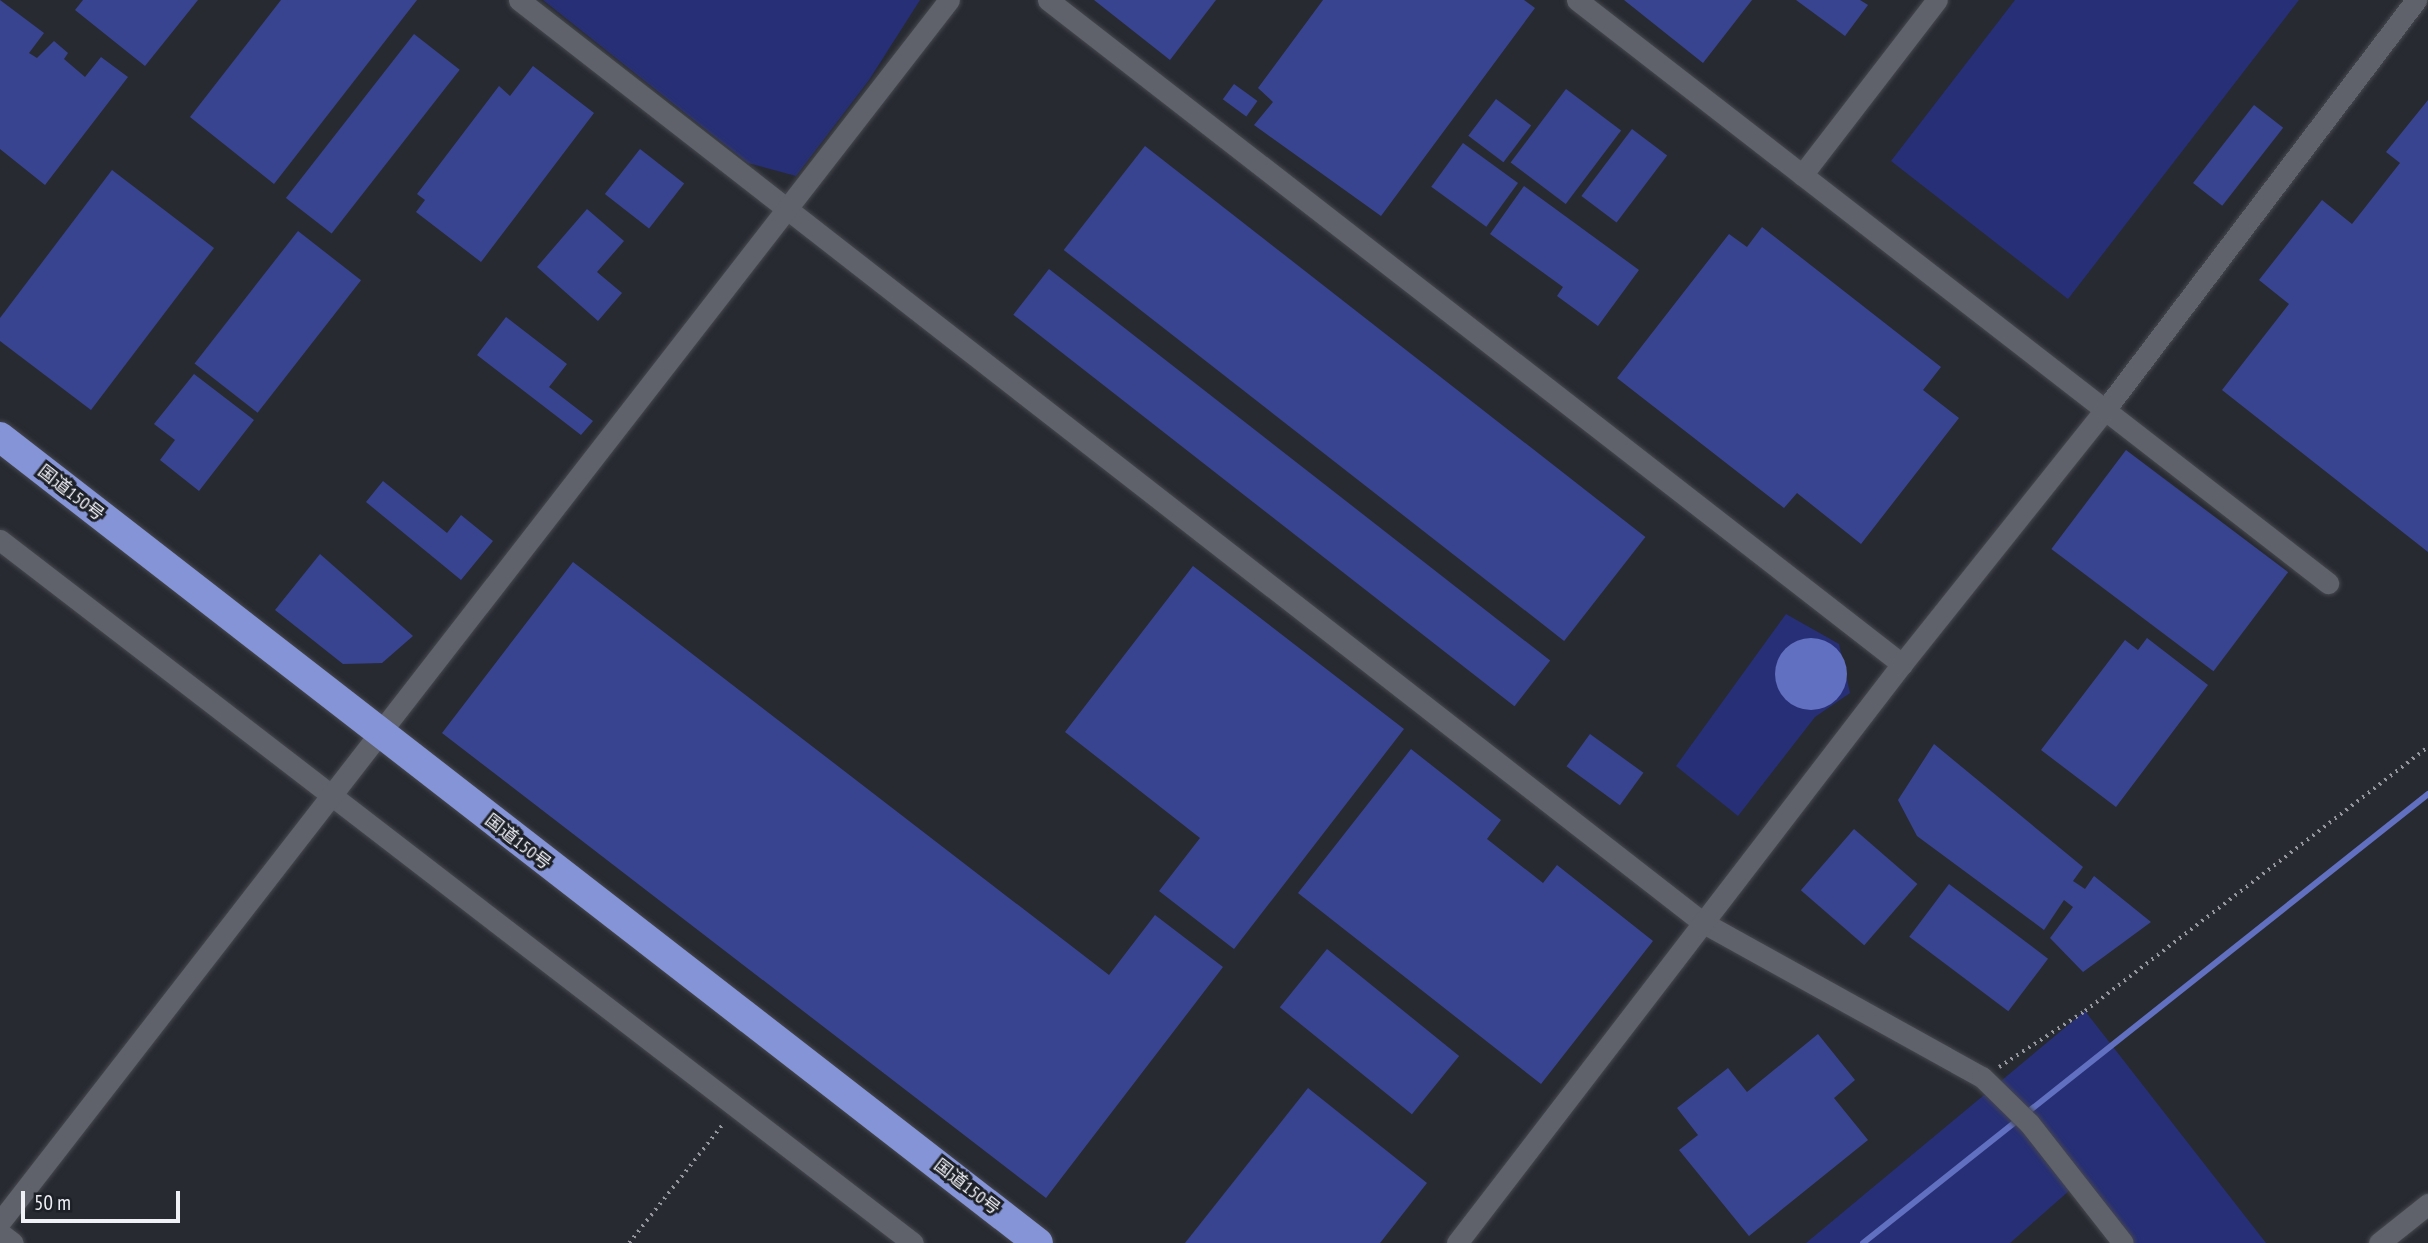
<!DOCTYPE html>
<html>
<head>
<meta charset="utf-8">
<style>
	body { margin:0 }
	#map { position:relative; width:2428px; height:1243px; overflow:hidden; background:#282a32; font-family:"PT Sans Narrow","Noto Sans JP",sans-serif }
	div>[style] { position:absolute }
	.green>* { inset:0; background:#272f76 }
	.water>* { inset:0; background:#6170c0 }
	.round { border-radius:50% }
	.stream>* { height:6px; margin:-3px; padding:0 3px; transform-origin:3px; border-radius:3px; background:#6170c0 }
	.building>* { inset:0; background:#38448f; transform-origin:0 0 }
	.path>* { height:3.5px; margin-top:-1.75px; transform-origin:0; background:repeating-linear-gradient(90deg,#96979e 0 2px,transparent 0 7px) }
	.roads { filter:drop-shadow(0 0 2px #46484e) drop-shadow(0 0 2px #46484e) }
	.minor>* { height:21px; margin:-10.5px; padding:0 10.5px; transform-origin:10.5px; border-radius:10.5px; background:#5f626b }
	.highway>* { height:30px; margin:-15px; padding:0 15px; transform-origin:15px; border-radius:15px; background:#8494d7 }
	span { translate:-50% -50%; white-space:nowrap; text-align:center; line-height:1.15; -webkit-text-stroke:6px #1e2028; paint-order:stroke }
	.street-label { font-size:18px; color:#f0f1f7 }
	.scale { position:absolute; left:21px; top:1191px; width:159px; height:32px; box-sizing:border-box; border:4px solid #f0f1f7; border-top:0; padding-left:9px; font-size:21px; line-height:24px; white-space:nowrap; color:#f0f1f7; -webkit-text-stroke:5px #1e2028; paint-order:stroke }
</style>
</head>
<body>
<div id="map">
	<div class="green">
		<div style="clip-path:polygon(543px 0,920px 0,869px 80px,796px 176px,748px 163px)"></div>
		<div style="clip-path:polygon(2015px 0,2299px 0,2068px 299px,1891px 161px)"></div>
		<div style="clip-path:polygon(1786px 614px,1839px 644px,1850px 693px,1815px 717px,1738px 816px,1676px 766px)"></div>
		<div style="clip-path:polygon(2085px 1011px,2266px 1243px,2119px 1243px,2070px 1190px,2010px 1243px,1806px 1243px)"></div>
	</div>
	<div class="water">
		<div class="round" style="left:1775px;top:638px;width:72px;height:72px"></div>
	</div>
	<div class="stream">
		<div style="left:1863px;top:1243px;width:722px;rotate:-38.47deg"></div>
	</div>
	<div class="building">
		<div style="clip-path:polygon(0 0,44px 33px,29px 53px,37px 58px,54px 41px,68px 53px,64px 59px,85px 77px,101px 57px,128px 77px,45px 185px,0 149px)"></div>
		<div style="clip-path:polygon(83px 0,198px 0,145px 66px,75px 10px)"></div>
		<div style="clip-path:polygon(281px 0,417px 0,274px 184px,190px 117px)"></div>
		<div style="clip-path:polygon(1094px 0,1216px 0,1170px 60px)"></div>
		<div style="clip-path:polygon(1323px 0,1524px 0,1535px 8px,1381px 216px,1254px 125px,1273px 102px,1258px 88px)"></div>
		<div style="clip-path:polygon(1624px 0,1752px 0,1703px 63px)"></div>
		<div style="clip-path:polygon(1796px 0,1860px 0,1868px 5px,1845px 36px)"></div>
		<div style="left:414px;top:34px;width:58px;height:208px;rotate:38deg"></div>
		<div style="clip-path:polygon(533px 66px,594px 113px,481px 262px,416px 212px,425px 200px,417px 194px,499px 86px,510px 96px)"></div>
		<div style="left:1234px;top:84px;width:29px;height:19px;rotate:36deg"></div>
		<div style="left:1566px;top:89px;width:69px;height:92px;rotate:37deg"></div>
		<div style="left:1496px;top:99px;width:44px;height:46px;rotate:37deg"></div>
		<div style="clip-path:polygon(2428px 100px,2428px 552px,2222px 390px,2289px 304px,2259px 280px,2322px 200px,2352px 224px,2400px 163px,2386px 152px)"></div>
		<div style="left:2254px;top:105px;width:37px;height:99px;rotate:38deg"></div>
		<div style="left:1632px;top:129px;width:44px;height:84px;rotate:37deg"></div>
		<div style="left:1463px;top:143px;width:68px;height:54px;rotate:36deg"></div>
		<div style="left:1145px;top:146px;width:635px;height:132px;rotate:38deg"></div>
		<div style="left:640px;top:149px;width:56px;height:57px;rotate:38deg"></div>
		<div style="clip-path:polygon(112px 170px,214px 248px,91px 410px,0 341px,0 318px)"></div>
		<div style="clip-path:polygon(1524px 186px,1639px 270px,1598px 326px,1557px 296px,1563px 287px,1490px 234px)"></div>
		<div style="clip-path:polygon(587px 209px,624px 241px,597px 272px,622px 293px,598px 321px,537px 267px)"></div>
		<div style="clip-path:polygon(1762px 227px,1941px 367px,1923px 390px,1959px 418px,1861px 544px,1797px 493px,1784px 508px,1617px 378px,1729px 234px,1747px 247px)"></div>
		<div style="left:298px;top:231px;width:80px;height:168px;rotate:38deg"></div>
		<div style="left:1049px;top:269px;width:636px;height:58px;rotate:38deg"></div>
		<div style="clip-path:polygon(506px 317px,567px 364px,549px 387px,593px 421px,581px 435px,477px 355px)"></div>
		<div style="clip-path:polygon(194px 374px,254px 420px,199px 491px,160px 460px,175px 440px,154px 424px)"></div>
		<div style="left:2126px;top:450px;width:203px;height:124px;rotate:37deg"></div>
		<div style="clip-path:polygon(383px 481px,447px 533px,461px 515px,493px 541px,461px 580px,366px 502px)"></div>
		<div style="clip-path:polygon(320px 554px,413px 636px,382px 663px,343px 664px,275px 610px)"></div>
		<div style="clip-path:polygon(573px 562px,1109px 975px,1155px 915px,1223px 967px,1046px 1198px,442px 733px)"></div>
		<div style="clip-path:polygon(1193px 566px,1404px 729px,1234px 949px,1159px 891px,1200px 838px,1065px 732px)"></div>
		<div style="clip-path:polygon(2147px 638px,2208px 685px,2116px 807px,2041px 750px,2125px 640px,2138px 650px)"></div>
		<div style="left:1590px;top:734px;width:66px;height:40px;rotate:36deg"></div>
		<div style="clip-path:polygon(1934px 744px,2083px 867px,2073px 881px,2085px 889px,2094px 876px,2151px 922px,2083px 972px,2050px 938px,2073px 907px,2064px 900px,2044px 930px,1917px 836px,1898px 800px)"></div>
		<div style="clip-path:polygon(1411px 749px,1501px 820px,1487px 839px,1543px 883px,1557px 865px,1653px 941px,1541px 1084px,1298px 893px)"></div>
		<div style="left:1854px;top:829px;width:84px;height:81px;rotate:41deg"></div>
		<div style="left:1949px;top:884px;width:124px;height:66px;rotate:37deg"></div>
		<div style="left:1327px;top:949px;width:170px;height:75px;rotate:39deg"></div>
		<div style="clip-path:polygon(1818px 1034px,1855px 1080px,1834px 1098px,1868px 1140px,1749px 1236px,1679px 1150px,1698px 1135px,1677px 1108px,1728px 1068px,1747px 1092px)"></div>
		<div style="clip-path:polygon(1308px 1088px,1427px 1183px,1380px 1243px,1185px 1243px)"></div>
	</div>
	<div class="path">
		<div style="left:1999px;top:1067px;width:103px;rotate:-33.1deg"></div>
		<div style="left:2085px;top:1011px;width:433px;rotate:-37.6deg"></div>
		<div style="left:629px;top:1243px;width:152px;rotate:-51.7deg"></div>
	</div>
	<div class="roads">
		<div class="minor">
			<div style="left:519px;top:0;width:1500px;rotate:37.93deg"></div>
			<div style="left:1702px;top:922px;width:320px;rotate:29deg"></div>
			<div style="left:1982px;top:1077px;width:66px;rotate:44.4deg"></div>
			<div style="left:2029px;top:1123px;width:152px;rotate:51.9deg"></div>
			<div style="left:1048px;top:0;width:1082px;rotate:37.87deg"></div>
			<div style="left:1577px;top:0;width:951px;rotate:37.82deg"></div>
			<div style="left:1802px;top:175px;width:221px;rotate:-52.4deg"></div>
			<div style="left:0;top:540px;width:1152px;rotate:37.6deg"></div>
			<div style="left:0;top:1222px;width:1547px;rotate:-52.17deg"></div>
			<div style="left:0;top:1233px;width:16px;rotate:38deg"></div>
			<div style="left:1457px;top:1243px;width:730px;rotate:-52.46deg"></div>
			<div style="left:1902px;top:664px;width:325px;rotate:-51.4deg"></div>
			<div style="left:2105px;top:410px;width:515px;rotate:-52.82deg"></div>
			<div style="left:2379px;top:1243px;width:63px;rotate:-38.5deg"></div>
		</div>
		<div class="highway">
			<div style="left:0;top:437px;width:1314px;rotate:37.83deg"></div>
		</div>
	</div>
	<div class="street-label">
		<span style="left:71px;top:493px;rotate:38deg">国道150号</span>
		<span style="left:518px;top:842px;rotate:38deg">国道150号</span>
		<span style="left:967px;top:1187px;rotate:38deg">国道150号</span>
	</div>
	<div class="scale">50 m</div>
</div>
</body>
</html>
